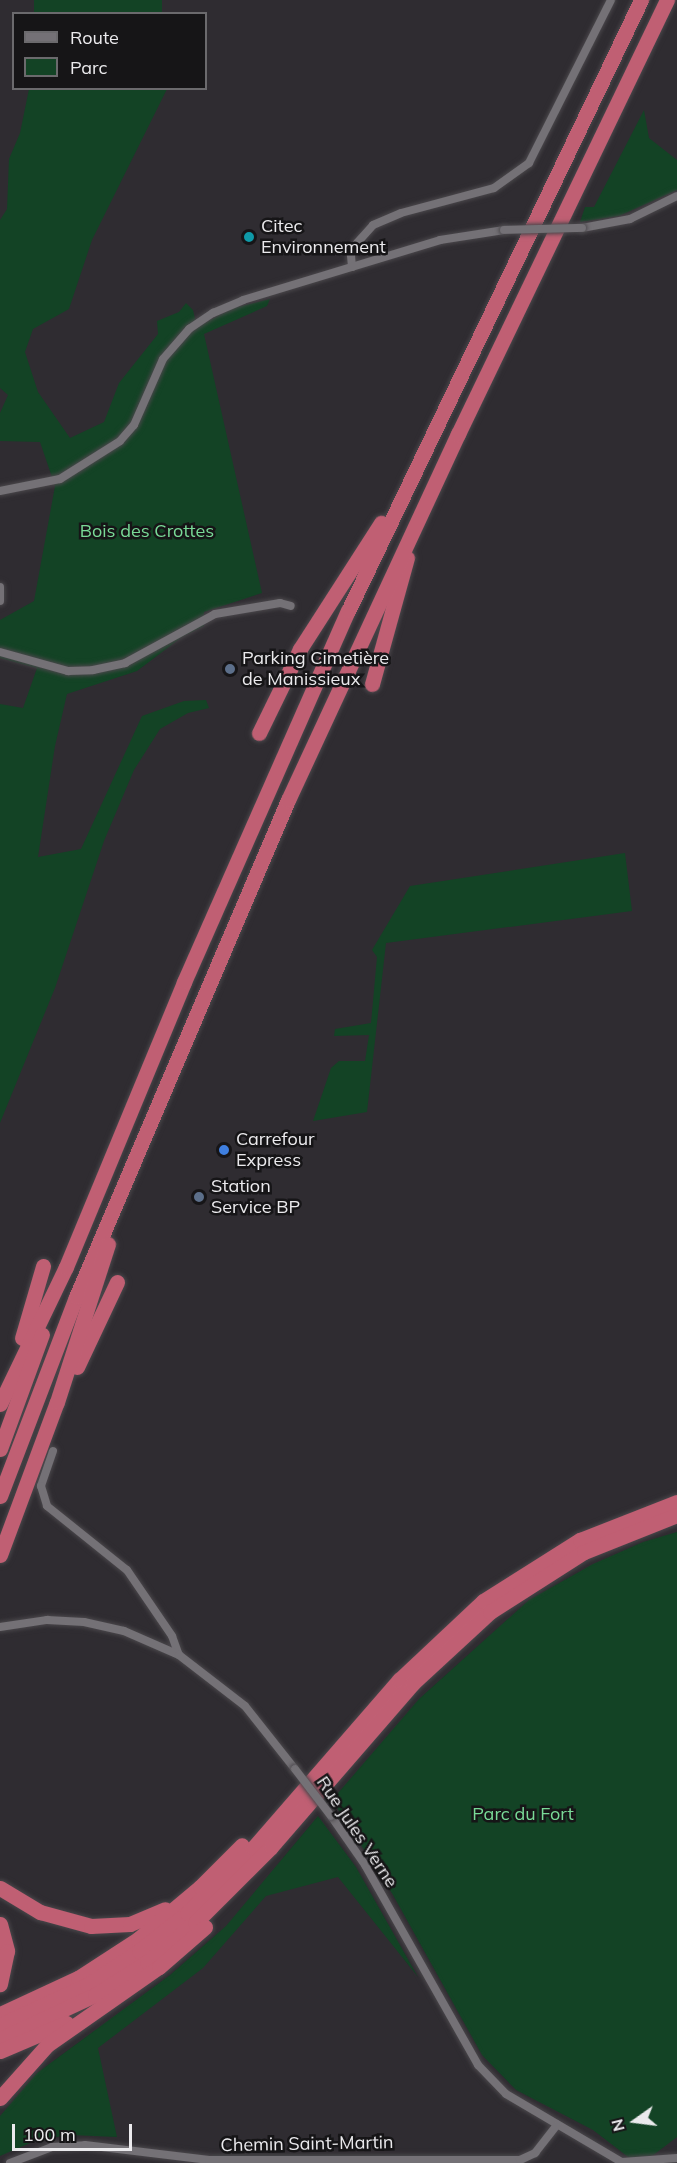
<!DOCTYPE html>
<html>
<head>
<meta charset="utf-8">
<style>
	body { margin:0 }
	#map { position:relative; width:677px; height:2163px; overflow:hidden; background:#2f2c31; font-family:Mulish,sans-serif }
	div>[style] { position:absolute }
	.green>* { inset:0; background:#134325; transform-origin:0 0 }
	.roads { filter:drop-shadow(0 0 2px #4a474b) drop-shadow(0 0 2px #4a474b) }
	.minor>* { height:8px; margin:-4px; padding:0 4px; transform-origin:4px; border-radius:4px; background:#747176 }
	.motorway>* { height:15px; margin:-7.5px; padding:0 7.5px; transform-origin:7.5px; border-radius:7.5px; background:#c05f73 }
	.bridges { filter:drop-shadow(0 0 2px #4a474b) drop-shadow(0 0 2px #4a474b) }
	.minor-bridge>* { height:8px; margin:-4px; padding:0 4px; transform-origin:4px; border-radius:4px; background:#747176 }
	.dots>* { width:16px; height:16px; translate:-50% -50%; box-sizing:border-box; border:3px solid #161517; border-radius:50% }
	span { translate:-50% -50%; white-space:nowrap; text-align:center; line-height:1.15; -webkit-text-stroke:5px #161517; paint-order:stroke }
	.poi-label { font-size:18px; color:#ebeaed }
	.left { translate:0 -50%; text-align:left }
	.park-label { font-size:18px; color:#79da97 }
	.street-label { font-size:18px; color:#ebeaed }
	.legend { position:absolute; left:12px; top:12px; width:195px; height:78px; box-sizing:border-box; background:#161517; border:2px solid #6b6a6d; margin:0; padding:8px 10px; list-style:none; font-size:18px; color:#ebeaed }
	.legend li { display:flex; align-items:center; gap:12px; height:30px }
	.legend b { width:30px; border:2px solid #6b6a6d }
	.north { position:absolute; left:605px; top:2091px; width:60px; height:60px; -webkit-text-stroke:4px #161517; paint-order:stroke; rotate:256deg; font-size:16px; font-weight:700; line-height:24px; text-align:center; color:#ebeaed }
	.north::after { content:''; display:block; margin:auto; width:21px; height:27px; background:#ebeaed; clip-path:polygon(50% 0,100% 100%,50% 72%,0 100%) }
	.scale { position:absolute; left:12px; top:2124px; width:120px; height:27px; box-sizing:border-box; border:3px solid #ebeaed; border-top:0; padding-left:8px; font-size:18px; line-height:21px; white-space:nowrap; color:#ebeaed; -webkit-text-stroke:4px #161517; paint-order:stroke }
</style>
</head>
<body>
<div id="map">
	<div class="green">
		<div style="left:34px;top:0;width:128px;height:14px"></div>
		<div style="clip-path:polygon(29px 89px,167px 89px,92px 240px,69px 309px,33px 329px,25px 352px,38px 392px,70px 438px,104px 422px,119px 383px,158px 334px,157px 321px,179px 312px,186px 303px,193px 310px,197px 327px,233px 308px,270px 299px,267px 306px,204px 334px,262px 593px,204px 612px,204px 626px,182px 637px,137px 671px,67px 694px,55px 746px,38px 857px,81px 849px,142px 716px,184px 701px,206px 700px,209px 708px,188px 713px,160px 729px,134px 770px,104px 841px,55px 988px,0 1123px,0 704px,23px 708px,37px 668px,0 658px,0 620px,34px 601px,55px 486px,40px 442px,0 441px,0 413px,8px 395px,0 388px,0 220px,7px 209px,9px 159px,20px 133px)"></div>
		<div style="clip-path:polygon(644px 110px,649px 138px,677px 160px,677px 190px,619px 216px,580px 222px,585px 207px,594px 207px)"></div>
		<div style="clip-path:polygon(625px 853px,632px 911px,386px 943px,367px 1112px,313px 1121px,331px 1068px,339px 1061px,365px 1061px,369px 1035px,334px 1036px,335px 1029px,371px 1023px,377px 957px,372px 950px,410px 886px)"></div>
		<div style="clip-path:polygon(677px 1532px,677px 2137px,643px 2163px,636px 2163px,593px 2130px,516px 2090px,482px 2055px,393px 1895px,332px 1800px,419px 1699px,529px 1600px,593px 1564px,643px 1542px)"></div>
		<div style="clip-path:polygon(318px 1816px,356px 1867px,418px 1977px,338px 1877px,266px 1896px,203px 1968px,98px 2048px,117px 2137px,70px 2135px,37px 2140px,0 2156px,0 2116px,37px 2073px,170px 1975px,226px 1926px)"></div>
	</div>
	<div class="roads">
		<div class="minor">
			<div style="left:582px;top:228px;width:49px;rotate:-10.6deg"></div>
			<div style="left:630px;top:219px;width:52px;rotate:-26.1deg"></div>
			<div style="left:352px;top:267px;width:12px;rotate:-95deg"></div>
			<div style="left:351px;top:255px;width:13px;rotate:-63deg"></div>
			<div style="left:357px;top:243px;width:24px;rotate:-48deg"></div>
			<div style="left:373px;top:225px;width:30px;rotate:-23deg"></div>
			<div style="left:401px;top:213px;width:96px;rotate:-15deg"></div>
			<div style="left:494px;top:188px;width:43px;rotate:-35.5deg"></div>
			<div style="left:529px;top:163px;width:182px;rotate:-63.3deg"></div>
			<div style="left:0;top:491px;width:61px;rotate:-11.3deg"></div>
			<div style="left:60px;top:479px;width:71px;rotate:-32.3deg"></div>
			<div style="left:120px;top:441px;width:21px;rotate:-49deg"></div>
			<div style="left:134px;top:425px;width:72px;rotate:-66.3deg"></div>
			<div style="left:163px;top:359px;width:40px;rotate:-49deg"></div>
			<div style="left:189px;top:329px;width:29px;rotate:-34deg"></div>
			<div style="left:213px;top:313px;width:33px;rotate:-23deg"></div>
			<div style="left:243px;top:300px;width:206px;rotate:-16.9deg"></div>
			<div style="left:440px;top:240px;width:65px;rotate:-8.9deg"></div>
			<div style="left:0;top:587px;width:14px;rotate:90deg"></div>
			<div style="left:0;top:652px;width:71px;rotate:15.6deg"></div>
			<div style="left:68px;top:671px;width:25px;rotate:-2deg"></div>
			<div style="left:93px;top:670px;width:33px;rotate:-12deg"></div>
			<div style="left:125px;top:663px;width:102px;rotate:-28.6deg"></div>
			<div style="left:215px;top:614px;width:66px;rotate:-9.6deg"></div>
			<div style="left:280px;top:603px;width:11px;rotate:15deg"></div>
			<div style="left:53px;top:1451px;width:37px;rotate:109deg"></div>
			<div style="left:41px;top:1486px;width:21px;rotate:73deg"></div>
			<div style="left:47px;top:1506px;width:102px;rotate:38.7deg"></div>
			<div style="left:127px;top:1570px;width:80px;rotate:55.7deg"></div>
			<div style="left:172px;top:1636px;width:20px;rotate:70deg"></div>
			<div style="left:0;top:1627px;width:48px;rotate:-8.5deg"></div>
			<div style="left:47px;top:1620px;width:37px;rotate:3deg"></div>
			<div style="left:84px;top:1622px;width:41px;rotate:12.7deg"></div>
			<div style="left:124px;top:1631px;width:60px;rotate:23.6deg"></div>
			<div style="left:179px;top:1655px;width:83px;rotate:37.7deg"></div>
			<div style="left:245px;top:1706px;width:80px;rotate:51.6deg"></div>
			<div style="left:331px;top:1816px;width:60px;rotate:55.2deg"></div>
			<div style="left:365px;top:1865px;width:230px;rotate:60.5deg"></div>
			<div style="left:478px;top:2065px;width:40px;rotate:46deg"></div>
			<div style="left:506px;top:2094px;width:136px;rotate:30.5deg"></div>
			<div style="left:622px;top:2162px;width:55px;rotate:-4.2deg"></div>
			<div style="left:10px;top:2163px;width:45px;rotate:-20.9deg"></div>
			<div style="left:52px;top:2147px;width:33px;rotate:-3deg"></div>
			<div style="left:85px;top:2145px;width:125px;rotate:6.9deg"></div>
			<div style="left:209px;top:2160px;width:311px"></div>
			<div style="left:520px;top:2160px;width:17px;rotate:-25deg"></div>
			<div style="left:535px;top:2153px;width:36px;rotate:-52deg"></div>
		</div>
		<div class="motorway">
			<div style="left:372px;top:684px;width:131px;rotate:-74.5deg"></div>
			<div style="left:259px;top:733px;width:93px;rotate:-64deg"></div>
			<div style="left:300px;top:649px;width:150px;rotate:-57.3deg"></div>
			<div style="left:22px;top:1338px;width:75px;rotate:-73.7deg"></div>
			<div style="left:77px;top:1367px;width:94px;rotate:-64.8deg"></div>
			<div style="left:0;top:1404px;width:152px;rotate:-64.3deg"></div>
			<div style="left:66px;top:1267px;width:308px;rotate:-67.5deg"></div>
			<div style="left:184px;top:982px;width:406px;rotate:-66.2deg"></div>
			<div style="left:348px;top:611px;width:678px;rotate:-64.38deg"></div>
			<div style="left:0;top:1449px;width:122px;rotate:-69.9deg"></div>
			<div style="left:0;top:1496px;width:213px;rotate:-69.1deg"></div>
			<div style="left:76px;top:1297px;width:540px;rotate:-66.9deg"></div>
			<div style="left:288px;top:800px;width:404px;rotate:-65.1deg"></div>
			<div style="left:458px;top:434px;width:482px;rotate:-64.3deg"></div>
			<div style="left:0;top:1555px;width:163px;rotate:-69.6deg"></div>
			<div style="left:57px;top:1402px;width:166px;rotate:-72.1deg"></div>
			<div style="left:0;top:1888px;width:47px;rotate:31deg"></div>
			<div style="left:40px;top:1912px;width:53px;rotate:15.4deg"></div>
			<div style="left:91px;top:1926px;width:39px;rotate:-3deg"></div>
			<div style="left:130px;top:1924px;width:38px;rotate:-23deg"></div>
			<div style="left:0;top:1924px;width:28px;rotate:75deg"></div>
			<div style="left:7px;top:1951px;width:34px;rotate:102deg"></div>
			<div style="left:0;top:2014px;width:86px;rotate:-24.8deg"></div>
			<div style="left:78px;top:1978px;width:72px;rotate:-33deg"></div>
			<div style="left:138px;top:1939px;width:81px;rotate:-40deg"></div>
			<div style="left:200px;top:1887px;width:59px;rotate:-45deg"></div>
			<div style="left:0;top:2025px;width:96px;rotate:-24.7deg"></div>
			<div style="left:87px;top:1985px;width:62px;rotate:-33.2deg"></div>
			<div style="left:139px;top:1951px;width:61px;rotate:-38.4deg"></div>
			<div style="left:187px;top:1913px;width:93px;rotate:-44.6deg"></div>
			<div style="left:253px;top:1848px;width:223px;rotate:-49deg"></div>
			<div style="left:399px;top:1680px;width:115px;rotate:-43.2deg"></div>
			<div style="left:483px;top:1601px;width:115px;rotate:-32.2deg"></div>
			<div style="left:580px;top:1540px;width:104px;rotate:-21.4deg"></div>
			<div style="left:0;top:2039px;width:105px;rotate:-24.9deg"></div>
			<div style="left:95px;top:1995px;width:62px;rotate:-32.4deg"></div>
			<div style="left:147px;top:1962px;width:62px;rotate:-39.1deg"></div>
			<div style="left:195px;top:1923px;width:107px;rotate:-45deg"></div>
			<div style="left:271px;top:1847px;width:216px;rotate:-49.1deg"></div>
			<div style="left:412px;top:1684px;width:106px;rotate:-42.7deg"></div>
			<div style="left:490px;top:1612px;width:112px;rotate:-32.6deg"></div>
			<div style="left:584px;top:1552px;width:100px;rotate:-21.7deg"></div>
			<div style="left:0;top:2051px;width:72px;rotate:-23deg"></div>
			<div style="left:0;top:2098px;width:71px;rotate:-48.4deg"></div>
			<div style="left:47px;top:2045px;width:136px;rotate:-34.9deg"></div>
			<div style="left:159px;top:1967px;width:61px;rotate:-41deg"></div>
		</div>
	</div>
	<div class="bridges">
		<div class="minor-bridge">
			<div style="left:504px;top:230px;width:78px;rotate:-1.5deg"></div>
			<div style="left:295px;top:1769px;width:59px;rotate:52.5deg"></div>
		</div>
	</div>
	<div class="dots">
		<div style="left:249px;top:237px;background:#0f9aa8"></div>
		<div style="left:230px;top:669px;background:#5c6f8a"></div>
		<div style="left:224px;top:1150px;background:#3f7fe0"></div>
		<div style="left:199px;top:1197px;background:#5c6f8a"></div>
	</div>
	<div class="poi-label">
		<span class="left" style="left:261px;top:237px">Citec<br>Environnement</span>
		<span class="left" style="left:242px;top:669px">Parking Cimetière<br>de Manissieux</span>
		<span class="left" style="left:236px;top:1150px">Carrefour<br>Express</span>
		<span class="left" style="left:211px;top:1197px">Station<br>Service BP</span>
	</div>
	<div class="park-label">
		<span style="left:147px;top:531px">Bois des Crottes</span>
		<span style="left:523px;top:1814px">Parc du Fort</span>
	</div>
	<div class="street-label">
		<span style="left:357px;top:1832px;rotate:56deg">Rue Jules Verne</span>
		<span style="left:307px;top:2144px;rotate:-1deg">Chemin Saint-Martin</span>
	</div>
	<ul class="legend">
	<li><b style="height:8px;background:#747176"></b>Route</li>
	<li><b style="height:16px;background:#134325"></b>Parc</li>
	</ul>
	<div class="north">N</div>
	<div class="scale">100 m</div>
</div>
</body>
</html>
